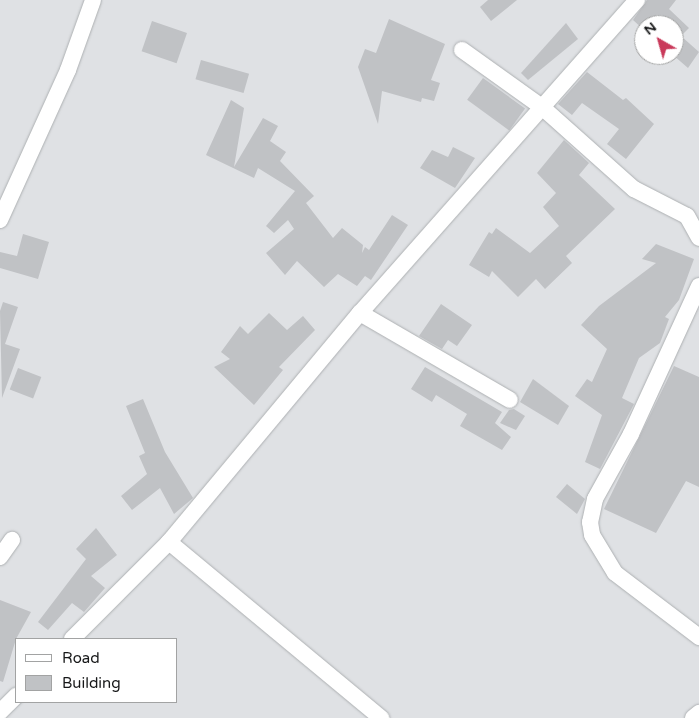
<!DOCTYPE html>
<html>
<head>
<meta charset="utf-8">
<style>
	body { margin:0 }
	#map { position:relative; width:699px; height:718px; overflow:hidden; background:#dfe1e4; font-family:"Varela Round",sans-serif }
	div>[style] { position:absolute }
	.building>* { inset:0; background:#c0c2c5; transform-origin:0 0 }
	.roads { filter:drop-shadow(0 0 1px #adb0b2) drop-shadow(0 0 1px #adb0b2) }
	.street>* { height:16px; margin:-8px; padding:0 8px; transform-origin:8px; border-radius:8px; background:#fff }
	span { translate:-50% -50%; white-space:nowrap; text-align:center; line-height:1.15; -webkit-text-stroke:4px #fff; paint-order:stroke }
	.legend { position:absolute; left:15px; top:638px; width:162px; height:65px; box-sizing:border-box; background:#fff; border:1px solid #a2a3a3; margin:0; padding:6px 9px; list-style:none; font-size:15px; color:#171819 }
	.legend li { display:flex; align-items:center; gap:10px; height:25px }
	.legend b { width:25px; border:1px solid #a2a3a3 }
	.north { position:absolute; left:634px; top:15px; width:50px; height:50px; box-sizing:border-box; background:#fff; border:1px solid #a2a3a3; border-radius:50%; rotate:322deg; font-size:14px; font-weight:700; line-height:20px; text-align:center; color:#171819 }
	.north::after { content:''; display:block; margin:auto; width:18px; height:22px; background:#c9395a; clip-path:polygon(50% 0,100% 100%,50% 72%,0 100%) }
</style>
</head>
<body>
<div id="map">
	<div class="building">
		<div style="clip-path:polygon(488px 0,517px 0,491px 21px,480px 7px)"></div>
		<div style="clip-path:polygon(647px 0,676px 0,669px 9px,689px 28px,681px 36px,699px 52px,688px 68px,673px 55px,674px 25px,644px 25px,644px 30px,633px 20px)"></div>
		<div style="clip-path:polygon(389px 19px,445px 44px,431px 80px,440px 83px,434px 101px,422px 98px,421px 102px,382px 91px,378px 124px,358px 67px,365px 49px,376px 53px)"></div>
		<div style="left:152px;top:21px;width:37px;height:32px;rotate:19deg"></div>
		<div style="clip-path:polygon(566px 23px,578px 39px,528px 80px,521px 73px)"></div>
		<div style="left:201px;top:60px;width:50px;height:20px;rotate:16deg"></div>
		<div style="clip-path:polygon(587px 72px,623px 100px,626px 98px,654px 124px,626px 159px,607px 144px,619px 129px,582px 103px,572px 115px,558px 104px)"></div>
		<div style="left:483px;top:78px;width:52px;height:27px;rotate:36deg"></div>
		<div style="clip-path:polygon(231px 100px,244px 108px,234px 167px,263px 118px,278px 126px,270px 141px,286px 152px,280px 161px,314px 196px,306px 203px,333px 238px,342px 228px,363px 245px,362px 253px,365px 247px,369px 250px,392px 215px,408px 225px,371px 280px,365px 276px,357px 286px,338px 274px,324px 287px,297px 261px,285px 275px,266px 253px,294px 229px,288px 220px,274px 233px,266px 226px,295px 191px,258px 168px,254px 178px,206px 155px)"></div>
		<div style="clip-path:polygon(564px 140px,589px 163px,579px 175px,615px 209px,566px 256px,572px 263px,545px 289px,536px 279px,518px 297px,492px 271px,489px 277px,469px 265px,489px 232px,492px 234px,496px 228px,530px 253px,559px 226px,543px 207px,556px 193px,537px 173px)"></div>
		<div style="clip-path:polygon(453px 147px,475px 158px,455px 188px,420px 168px,432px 150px,448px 157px)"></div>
		<div style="clip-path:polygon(23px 234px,49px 242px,38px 279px,0 268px,0 252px,17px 256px)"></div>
		<div style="clip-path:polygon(656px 244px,694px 259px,679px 300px,665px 317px,669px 319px,660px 343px,639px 358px,622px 398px,634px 404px,600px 469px,585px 462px,602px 415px,575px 396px,587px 379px,592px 382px,607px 349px,581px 325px,599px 306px,656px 263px,642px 259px)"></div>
		<div style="clip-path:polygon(3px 302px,18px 307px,5px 344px,20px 349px,2px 398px,0 311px)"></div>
		<div style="clip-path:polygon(441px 304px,472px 325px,457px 346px,448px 340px,442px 349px,419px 336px)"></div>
		<div style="clip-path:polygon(269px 313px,287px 330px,303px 316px,315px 330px,279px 367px,283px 370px,254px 405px,214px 367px,230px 359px,221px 352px,240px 326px,248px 334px)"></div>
		<div style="clip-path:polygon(674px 366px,699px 377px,699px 487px,686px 481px,656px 533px,604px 509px)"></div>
		<div style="clip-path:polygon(425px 367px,502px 412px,495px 423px,511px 437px,502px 450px,460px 426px,467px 414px,436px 395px,432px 402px,411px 389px)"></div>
		<div style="left:18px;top:368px;width:25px;height:23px;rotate:21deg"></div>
		<div style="clip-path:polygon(533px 379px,569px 406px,558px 425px,520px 402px)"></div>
		<div style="clip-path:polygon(143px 399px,165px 452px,193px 498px,174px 514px,160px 488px,132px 510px,121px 496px,147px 474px,139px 456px,145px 453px,126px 406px)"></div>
		<div style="clip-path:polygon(514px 409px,525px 416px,516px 430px,500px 423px,509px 410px)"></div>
		<div style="clip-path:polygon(567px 484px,585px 499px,577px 514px,556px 497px)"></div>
		<div style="clip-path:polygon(96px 528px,117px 555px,91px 576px,105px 588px,84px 612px,72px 603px,48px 630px,38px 622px,86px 559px,76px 549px)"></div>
		<div style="clip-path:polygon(0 600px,31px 612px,16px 639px,3px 682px,0 681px)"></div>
	</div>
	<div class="roads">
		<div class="street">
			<div style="left:462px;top:50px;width:100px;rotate:35.6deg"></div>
			<div style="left:543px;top:108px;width:122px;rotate:41.7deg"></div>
			<div style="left:634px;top:189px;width:59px;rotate:27deg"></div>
			<div style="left:687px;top:216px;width:25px;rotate:61deg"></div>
			<div style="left:0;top:220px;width:165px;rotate:-65.6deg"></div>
			<div style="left:68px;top:70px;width:74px;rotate:-70.3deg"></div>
			<div style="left:699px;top:286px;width:163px;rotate:114.7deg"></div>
			<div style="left:631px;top:434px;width:74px;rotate:119deg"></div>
			<div style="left:595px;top:499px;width:24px;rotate:102deg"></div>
			<div style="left:590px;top:522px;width:13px;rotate:81deg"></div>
			<div style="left:592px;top:535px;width:44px;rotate:58.8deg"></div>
			<div style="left:615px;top:573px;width:106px;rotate:37.3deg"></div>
			<div style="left:360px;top:313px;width:173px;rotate:30.1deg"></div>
			<div style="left:169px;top:542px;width:276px;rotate:39.7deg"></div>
			<div style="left:0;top:557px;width:21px;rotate:-55deg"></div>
			<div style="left:72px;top:639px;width:137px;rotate:-45deg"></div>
			<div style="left:169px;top:542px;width:298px;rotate:-50.2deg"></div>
			<div style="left:360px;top:313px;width:418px;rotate:-48.5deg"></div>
			<div style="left:0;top:712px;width:23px;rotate:-45deg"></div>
			<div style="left:693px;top:718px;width:8px;rotate:-40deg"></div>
		</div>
	</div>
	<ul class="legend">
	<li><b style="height:6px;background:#fff"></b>Road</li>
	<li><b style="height:14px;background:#c0c2c5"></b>Building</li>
	</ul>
	<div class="north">N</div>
</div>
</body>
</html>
